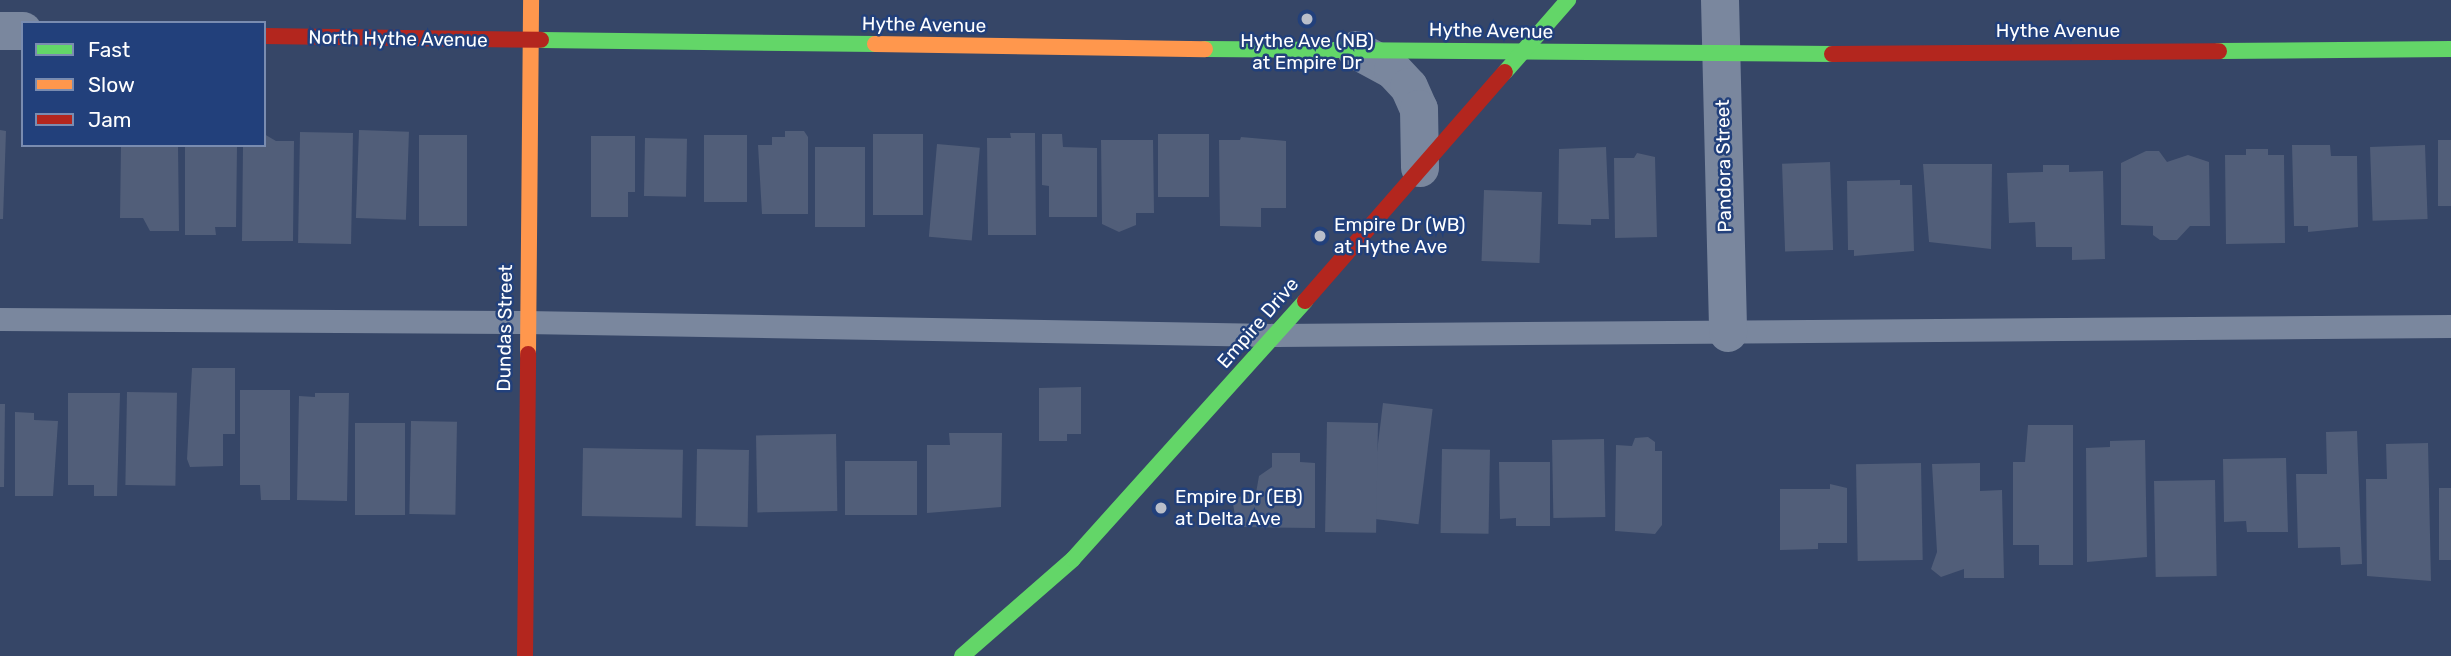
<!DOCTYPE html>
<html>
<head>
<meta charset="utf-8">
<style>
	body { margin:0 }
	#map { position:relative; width:2451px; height:656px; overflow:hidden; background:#364667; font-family:Rubik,sans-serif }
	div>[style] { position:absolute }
	.building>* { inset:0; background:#515e79; transform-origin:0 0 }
	.lane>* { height:23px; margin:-11.5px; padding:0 11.5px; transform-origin:11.5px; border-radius:11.5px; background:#7a879e }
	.street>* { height:38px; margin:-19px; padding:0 19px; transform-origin:19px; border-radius:19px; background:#7a879e }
	.fast>* { height:16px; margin:-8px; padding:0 8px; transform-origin:8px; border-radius:8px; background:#63d668 }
	.slow>* { height:16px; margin:-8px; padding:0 8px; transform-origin:8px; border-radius:8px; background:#ff974d }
	.jam>* { height:16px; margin:-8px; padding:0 8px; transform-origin:8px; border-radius:8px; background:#b3261e }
	.dots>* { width:19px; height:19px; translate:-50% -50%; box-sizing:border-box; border:4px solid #22407b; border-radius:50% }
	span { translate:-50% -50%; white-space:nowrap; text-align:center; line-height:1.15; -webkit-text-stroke:5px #22407b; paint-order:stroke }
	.street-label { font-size:19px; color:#fff }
	.poi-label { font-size:19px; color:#fff }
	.left { translate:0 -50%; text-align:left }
	.legend { position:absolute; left:21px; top:21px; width:245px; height:126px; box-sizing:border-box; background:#22407b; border:2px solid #7a8cb0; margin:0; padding:9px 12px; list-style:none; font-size:21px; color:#fff }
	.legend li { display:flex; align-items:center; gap:14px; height:35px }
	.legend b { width:35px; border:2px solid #7a8cb0 }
</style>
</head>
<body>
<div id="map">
	<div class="building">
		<div style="clip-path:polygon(0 130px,6px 131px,3px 219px,0 219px)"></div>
		<div style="left:359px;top:130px;width:50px;height:88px;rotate:2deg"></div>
		<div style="clip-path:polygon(785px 131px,804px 131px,808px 137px,808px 214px,762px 214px,758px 145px,772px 145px,772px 137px,785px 137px)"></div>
		<div style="left:353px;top:133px;width:111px;height:53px;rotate:91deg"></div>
		<div style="clip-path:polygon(1010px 133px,1035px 133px,1036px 235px,988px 235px,987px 138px,1011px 138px)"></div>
		<div style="clip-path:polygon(264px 134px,276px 141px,294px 141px,293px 241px,242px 241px,243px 145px,264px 145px)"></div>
		<div style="left:873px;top:134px;width:50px;height:81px"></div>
		<div style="clip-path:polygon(1042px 134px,1062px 134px,1063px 147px,1097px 148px,1097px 217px,1049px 217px,1049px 186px,1042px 185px)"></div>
		<div style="left:1158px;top:134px;width:51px;height:63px"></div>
		<div style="left:419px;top:135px;width:48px;height:91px"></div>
		<div style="left:704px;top:135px;width:43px;height:67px"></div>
		<div style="clip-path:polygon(591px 136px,635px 136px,635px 192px,628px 192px,628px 217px,591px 217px)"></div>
		<div style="clip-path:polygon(1241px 137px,1286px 141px,1286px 208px,1261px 208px,1261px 227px,1220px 226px,1219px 140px,1240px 140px)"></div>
		<div style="left:645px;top:138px;width:42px;height:58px;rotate:1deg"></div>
		<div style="clip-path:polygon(1101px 140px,1153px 140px,1154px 213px,1136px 213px,1136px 225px,1119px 232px,1102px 224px)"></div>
		<div style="left:2438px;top:140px;width:13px;height:66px"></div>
		<div style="left:937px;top:144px;width:43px;height:93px;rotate:5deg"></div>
		<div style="clip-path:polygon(121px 145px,178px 145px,179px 231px,150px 231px,143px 218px,120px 218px)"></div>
		<div style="clip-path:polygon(185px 145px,237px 146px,236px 227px,215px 227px,216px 235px,185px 235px)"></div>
		<div style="clip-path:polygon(2292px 145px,2330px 145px,2331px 156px,2357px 156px,2358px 227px,2308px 232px,2308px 226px,2294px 226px)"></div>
		<div style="left:2425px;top:145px;width:74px;height:55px;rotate:88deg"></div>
		<div style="left:815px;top:147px;width:50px;height:80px"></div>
		<div style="clip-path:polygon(1606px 147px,1609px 219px,1591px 219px,1591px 225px,1558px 224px,1559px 149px)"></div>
		<div style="clip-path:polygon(2246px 149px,2268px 149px,2268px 155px,2284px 155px,2285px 243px,2226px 244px,2225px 155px,2246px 155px)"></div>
		<div style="clip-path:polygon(2146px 151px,2159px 151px,2167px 162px,2188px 155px,2209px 162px,2210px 226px,2190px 226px,2177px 240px,2160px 240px,2153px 235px,2153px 226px,2121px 225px,2121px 163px)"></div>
		<div style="clip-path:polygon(1637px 153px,1655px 157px,1657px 237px,1615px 238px,1614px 158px,1634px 158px)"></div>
		<div style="left:1830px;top:162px;width:88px;height:48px;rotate:88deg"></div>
		<div style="clip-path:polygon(1923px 164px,1992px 164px,1991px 249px,1929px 242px)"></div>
		<div style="clip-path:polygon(2043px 165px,2069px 165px,2069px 172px,2103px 171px,2105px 259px,2072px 260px,2072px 247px,2036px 247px,2035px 222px,2009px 223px,2007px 173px,2043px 172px)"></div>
		<div style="clip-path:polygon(1900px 180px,1900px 185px,1912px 185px,1914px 251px,1854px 256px,1854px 250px,1848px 250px,1847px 181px)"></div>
		<div style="left:1484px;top:190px;width:58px;height:71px;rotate:2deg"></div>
		<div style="clip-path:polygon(192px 368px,235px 368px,235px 434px,223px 434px,223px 466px,190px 467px,187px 459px)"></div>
		<div style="clip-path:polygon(1081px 387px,1081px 434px,1067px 434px,1067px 441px,1039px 441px,1039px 388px)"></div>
		<div style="clip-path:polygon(240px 390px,290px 390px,290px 500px,261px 500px,260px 485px,240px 485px)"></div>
		<div style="left:127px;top:392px;width:50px;height:93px;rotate:1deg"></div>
		<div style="clip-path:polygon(68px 393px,120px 393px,117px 496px,94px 496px,94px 485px,68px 485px)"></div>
		<div style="clip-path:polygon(315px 393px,349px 393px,347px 501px,297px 500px,299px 396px,315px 397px)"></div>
		<div style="left:1383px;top:403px;width:50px;height:116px;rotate:7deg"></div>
		<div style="clip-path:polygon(0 404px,5px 404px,4px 487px,0 487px)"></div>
		<div style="clip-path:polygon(15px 412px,34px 413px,34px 420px,58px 421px,53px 496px,15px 496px)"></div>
		<div style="left:411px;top:421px;width:46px;height:93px;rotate:1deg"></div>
		<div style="left:1327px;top:422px;width:51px;height:110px;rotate:1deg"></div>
		<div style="left:355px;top:423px;width:50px;height:92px"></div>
		<div style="clip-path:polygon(2028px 425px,2073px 425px,2073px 565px,2039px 565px,2039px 545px,2013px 545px,2013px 462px,2025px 462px)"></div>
		<div style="clip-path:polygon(2357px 431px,2362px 564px,2341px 565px,2340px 547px,2298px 548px,2296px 474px,2327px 474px,2326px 432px)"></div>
		<div style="clip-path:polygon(949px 433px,1002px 433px,1001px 507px,927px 513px,927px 445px,950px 445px)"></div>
		<div style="left:836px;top:434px;width:77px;height:80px;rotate:89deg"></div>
		<div style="clip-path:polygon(1648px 437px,1655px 442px,1655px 451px,1662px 451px,1662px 525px,1655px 534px,1615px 531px,1616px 445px,1632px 446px,1635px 438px)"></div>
		<div style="left:1604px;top:439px;width:78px;height:52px;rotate:89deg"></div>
		<div style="clip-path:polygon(2145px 440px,2147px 557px,2087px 562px,2086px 448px,2110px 447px,2110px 441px)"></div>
		<div style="clip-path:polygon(2428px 443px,2431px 581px,2367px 576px,2366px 479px,2387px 479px,2386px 444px)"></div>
		<div style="left:583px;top:448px;width:100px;height:68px;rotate:1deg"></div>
		<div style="left:697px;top:449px;width:52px;height:77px;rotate:1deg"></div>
		<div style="left:1442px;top:449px;width:48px;height:84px;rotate:1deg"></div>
		<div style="clip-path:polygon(1272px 453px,1300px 453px,1300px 462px,1315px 463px,1315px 528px,1243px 527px,1236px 521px,1233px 504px,1239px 497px,1256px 493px,1259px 476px,1272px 467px)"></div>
		<div style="clip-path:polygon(2286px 458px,2288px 532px,2247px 532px,2246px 521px,2224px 522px,2223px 459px)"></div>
		<div style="left:845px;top:461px;width:72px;height:54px"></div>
		<div style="clip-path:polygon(1499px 462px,1550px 462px,1550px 526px,1516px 526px,1516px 518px,1500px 519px)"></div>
		<div style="left:1921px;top:463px;width:97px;height:65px;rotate:89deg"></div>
		<div style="clip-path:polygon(1980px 463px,1980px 491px,2002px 490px,2004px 578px,1964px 578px,1964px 569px,1941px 577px,1931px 569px,1937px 552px,1932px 464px)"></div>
		<div style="left:2215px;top:480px;width:96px;height:61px;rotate:89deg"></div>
		<div style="clip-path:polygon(1830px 484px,1847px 488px,1847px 543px,1818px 543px,1818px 549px,1780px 550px,1780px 489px,1830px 489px)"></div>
		<div style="left:2439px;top:488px;width:12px;height:72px"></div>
	</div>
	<div class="lane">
		<div style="left:0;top:319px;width:525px;rotate:0.33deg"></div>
		<div style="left:525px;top:322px;width:751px;rotate:0.99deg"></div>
		<div style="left:1276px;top:335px;width:1175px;rotate:-0.44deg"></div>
	</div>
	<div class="street">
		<div style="left:1720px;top:0;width:333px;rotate:88.6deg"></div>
		<div style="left:0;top:31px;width:23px"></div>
		<div style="left:1356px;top:50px;width:42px;rotate:28.4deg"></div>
		<div style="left:1393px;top:70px;width:23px;rotate:47deg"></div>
		<div style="left:1409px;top:87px;width:24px;rotate:66deg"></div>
		<div style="left:1419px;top:109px;width:59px;rotate:89deg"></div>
	</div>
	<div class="fast">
		<div style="left:541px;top:40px;width:334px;rotate:0.7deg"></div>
		<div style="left:1205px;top:49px;width:627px;rotate:0.46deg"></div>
		<div style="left:2219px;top:51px;width:232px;rotate:-0.5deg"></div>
		<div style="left:1505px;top:72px;width:96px;rotate:-48.8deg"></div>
		<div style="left:962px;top:656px;width:147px;rotate:-41.1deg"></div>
		<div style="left:1073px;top:559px;width:347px;rotate:-48deg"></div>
	</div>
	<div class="slow">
		<div style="left:875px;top:44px;width:330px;rotate:0.9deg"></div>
		<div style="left:528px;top:354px;width:354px;rotate:-89.5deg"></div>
	</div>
	<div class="jam">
		<div style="left:264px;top:36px;width:277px;rotate:0.8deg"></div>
		<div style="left:1832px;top:54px;width:387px;rotate:-0.4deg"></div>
		<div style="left:1305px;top:301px;width:304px;rotate:-48.9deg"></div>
		<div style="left:525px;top:656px;width:302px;rotate:-89.4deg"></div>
	</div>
	<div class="dots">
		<div style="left:1307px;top:19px;background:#b9beca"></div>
		<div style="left:1320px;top:236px;background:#b9beca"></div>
		<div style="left:1161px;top:508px;background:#b9beca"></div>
	</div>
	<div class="street-label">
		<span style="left:924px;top:25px;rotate:1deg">Hythe Avenue</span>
		<span style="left:1491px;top:31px;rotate:1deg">Hythe Avenue</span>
		<span style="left:2058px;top:31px">Hythe Avenue</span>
		<span style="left:398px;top:39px;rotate:1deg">North Hythe Avenue</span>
		<span style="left:1724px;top:166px;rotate:-91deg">Pandora Street</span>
		<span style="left:1258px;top:323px;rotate:-49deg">Empire Drive</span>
		<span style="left:505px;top:328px;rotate:-89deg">Dundas Street</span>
	</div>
	<div class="poi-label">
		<span style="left:1307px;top:52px">Hythe Ave (NB)<br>at Empire Dr</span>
		<span class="left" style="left:1334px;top:236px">Empire Dr (WB)<br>at Hythe Ave</span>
		<span class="left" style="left:1175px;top:508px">Empire Dr (EB)<br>at Delta Ave</span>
	</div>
	<ul class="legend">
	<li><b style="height:9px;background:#63d668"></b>Fast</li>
	<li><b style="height:9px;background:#ff974d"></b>Slow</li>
	<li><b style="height:9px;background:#b3261e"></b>Jam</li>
	</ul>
</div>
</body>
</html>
